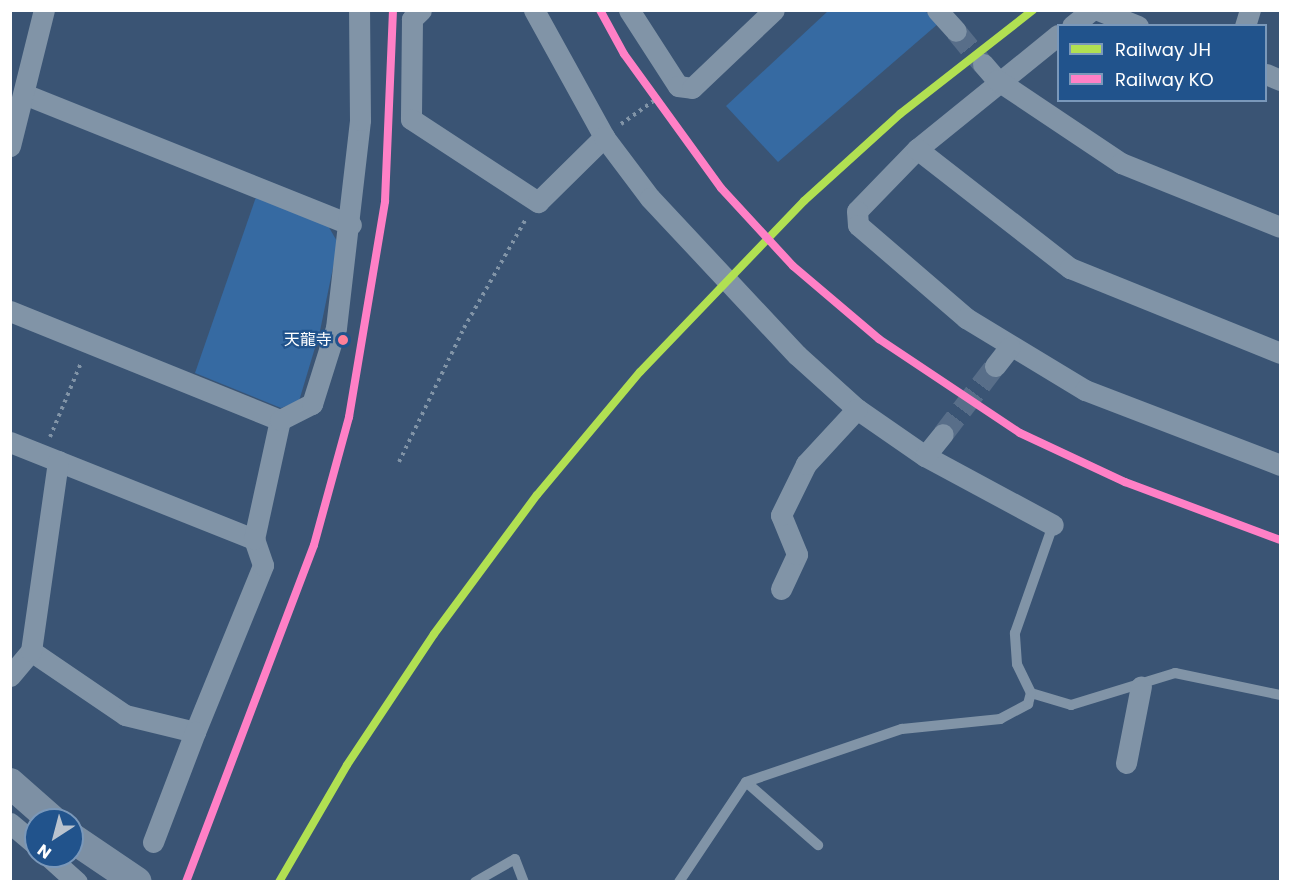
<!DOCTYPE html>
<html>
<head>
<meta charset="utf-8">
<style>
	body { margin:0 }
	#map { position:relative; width:1291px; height:892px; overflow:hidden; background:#3a5474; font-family:Poppins,"Noto Sans JP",sans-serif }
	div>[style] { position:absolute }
	.green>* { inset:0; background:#366aa2 }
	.minor-tunnel>* { height:21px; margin-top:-10.5px; transform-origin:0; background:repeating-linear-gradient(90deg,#586e89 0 21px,transparent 0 31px) }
	.path>* { height:4px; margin-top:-2px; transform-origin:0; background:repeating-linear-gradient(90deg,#8194a7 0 3px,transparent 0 7.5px) }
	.service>* { height:10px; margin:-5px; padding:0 5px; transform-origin:5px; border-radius:5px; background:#8194a7 }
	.minor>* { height:21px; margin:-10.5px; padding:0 10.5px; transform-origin:10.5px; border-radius:10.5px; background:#8194a7 }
	.secondary>* { height:30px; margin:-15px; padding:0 15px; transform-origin:15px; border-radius:15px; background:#7d90a4 }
	.rail-1>* { height:8px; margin:-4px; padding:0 4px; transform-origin:4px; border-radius:4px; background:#b1e052 }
	.rail-2>* { height:8px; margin:-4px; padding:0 4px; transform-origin:4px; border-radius:4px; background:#ff80c6 }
	.dots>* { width:16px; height:16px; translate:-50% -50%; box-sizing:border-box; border:3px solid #21538c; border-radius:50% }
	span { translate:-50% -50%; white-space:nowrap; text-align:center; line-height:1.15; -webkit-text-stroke:4.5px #21538c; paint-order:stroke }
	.bus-label { font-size:16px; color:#fff }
	.right { translate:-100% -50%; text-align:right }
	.frame { position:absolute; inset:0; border:12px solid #fff; pointer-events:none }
	.legend { position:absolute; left:1057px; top:24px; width:210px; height:78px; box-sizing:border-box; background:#21538c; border:2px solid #7a98ba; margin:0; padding:8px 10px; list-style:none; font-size:18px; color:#fff }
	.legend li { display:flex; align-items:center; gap:12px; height:30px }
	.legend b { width:30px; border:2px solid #7a98ba }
	.north { position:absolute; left:24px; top:808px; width:60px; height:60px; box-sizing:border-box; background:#21538c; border:2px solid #7a98ba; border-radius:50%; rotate:216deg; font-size:16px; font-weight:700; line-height:24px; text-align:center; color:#fff }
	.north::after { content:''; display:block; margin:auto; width:21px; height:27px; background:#bac3ce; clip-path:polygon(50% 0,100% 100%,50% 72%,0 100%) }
</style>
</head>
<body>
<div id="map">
	<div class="green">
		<div style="clip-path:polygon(828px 11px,925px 11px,939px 23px,778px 162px,726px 106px)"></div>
		<div style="clip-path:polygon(256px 197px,327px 224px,338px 243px,320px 331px,299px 401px,281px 408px,195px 373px)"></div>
	</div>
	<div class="minor-tunnel">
		<div style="left:956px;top:31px;width:43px;rotate:50.7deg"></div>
		<div style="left:943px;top:434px;width:86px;rotate:-52.6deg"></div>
	</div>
	<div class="path">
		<div style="left:621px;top:124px;width:47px;rotate:-35.4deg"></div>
		<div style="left:50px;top:437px;width:80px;rotate:-67.3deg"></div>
		<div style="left:399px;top:462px;width:149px;rotate:-64.1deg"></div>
		<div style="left:464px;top:328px;width:125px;rotate:-60.4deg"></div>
	</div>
	<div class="service">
		<div style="left:1031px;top:693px;width:42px;rotate:16.7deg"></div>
		<div style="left:1071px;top:705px;width:109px;rotate:-17.1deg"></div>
		<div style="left:1175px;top:673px;width:107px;rotate:11.8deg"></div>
		<div style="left:746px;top:782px;width:96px;rotate:41.2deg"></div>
		<div style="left:475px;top:882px;width:46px;rotate:-29.9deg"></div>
		<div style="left:515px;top:859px;width:25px;rotate:69deg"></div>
		<div style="left:679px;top:882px;width:120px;rotate:-56.2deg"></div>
		<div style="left:746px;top:782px;width:165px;rotate:-18.8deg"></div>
		<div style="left:902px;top:729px;width:99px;rotate:-5.8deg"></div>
		<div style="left:1000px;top:719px;width:32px;rotate:-28deg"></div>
		<div style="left:1028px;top:704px;width:11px;rotate:-75deg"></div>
		<div style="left:1031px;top:693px;width:32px;rotate:-116deg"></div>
		<div style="left:1017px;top:664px;width:31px;rotate:-94deg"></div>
		<div style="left:1015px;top:633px;width:114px;rotate:-70.6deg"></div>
	</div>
	<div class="minor">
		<div style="left:421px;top:10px;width:13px;rotate:135deg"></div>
		<div style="left:412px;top:19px;width:100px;rotate:90.6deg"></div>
		<div style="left:411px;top:119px;width:152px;rotate:33.2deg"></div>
		<div style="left:538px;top:202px;width:93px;rotate:-44.6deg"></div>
		<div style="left:534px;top:10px;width:145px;rotate:61.1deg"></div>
		<div style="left:604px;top:137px;width:76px;rotate:53deg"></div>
		<div style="left:650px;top:198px;width:215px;rotate:46.9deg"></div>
		<div style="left:797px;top:355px;width:81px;rotate:42deg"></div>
		<div style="left:857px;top:409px;width:83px;rotate:34.7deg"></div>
		<div style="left:925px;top:456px;width:145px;rotate:28.3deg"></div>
		<div style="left:629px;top:10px;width:90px;rotate:57.2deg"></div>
		<div style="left:678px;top:86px;width:14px;rotate:8deg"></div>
		<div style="left:692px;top:88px;width:113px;rotate:-43.6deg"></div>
		<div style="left:937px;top:10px;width:28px;rotate:48deg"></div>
		<div style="left:1098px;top:10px;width:43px;rotate:21.8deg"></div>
		<div style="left:1072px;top:26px;width:26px;rotate:-39deg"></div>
		<div style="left:1245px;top:26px;width:17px;rotate:-73deg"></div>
		<div style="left:1058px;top:35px;width:181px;rotate:141deg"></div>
		<div style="left:917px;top:149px;width:86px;rotate:134.1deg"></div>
		<div style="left:857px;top:211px;width:14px;rotate:86deg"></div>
		<div style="left:858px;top:225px;width:143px;rotate:40.7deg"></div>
		<div style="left:966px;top:318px;width:139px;rotate:31.2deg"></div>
		<div style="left:1085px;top:390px;width:209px;rotate:21deg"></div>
		<div style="left:983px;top:64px;width:21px;rotate:49deg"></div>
		<div style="left:997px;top:80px;width:149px;rotate:33.8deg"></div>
		<div style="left:1121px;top:163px;width:171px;rotate:21.9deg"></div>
		<div style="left:1266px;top:74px;width:15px;rotate:23deg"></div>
		<div style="left:24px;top:94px;width:352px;rotate:21.8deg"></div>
		<div style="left:10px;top:146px;width:140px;rotate:-76deg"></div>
		<div style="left:917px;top:149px;width:194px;rotate:37.9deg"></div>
		<div style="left:1070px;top:268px;width:227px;rotate:22deg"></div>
		<div style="left:10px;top:311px;width:291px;rotate:22deg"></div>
		<div style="left:995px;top:366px;width:24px;rotate:-52deg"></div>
		<div style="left:10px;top:442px;width:263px;rotate:21.7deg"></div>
		<div style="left:925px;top:456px;width:28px;rotate:-51deg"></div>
		<div style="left:781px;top:589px;width:38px;rotate:-65deg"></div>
		<div style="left:797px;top:554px;width:42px;rotate:-112.3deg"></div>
		<div style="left:781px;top:515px;width:57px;rotate:-63.9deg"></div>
		<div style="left:806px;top:464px;width:75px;rotate:-47.2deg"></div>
		<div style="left:31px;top:651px;width:114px;rotate:34.2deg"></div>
		<div style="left:125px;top:715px;width:72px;rotate:13.7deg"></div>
		<div style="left:195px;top:732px;width:180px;rotate:-67.8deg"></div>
		<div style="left:263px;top:565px;width:28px;rotate:-109deg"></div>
		<div style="left:254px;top:539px;width:122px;rotate:-77.7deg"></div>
		<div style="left:280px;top:420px;width:36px;rotate:-27deg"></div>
		<div style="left:312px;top:404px;width:80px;rotate:-72.5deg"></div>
		<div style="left:336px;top:328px;width:209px;rotate:-83.4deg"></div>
		<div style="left:360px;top:120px;width:110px;rotate:-90.5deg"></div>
		<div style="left:10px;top:676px;width:33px;rotate:-50deg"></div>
		<div style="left:31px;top:651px;width:192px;rotate:-81.9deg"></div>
		<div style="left:1126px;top:763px;width:78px;rotate:-79deg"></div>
		<div style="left:10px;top:823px;width:34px;rotate:40deg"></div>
		<div style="left:153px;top:842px;width:118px;rotate:-69.1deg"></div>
		<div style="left:48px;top:856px;width:39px;rotate:42deg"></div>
	</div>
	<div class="secondary">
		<div style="left:10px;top:783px;width:56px;rotate:41.4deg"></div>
		<div style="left:72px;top:838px;width:78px;rotate:34.1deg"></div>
	</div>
	<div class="rail-1">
		<div style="left:279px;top:882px;width:135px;rotate:-59.8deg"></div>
		<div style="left:347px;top:765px;width:157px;rotate:-56.4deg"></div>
		<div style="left:434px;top:634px;width:173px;rotate:-53.5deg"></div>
		<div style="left:537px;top:495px;width:160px;rotate:-50.1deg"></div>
		<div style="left:640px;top:372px;width:237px;rotate:-46.2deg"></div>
		<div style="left:804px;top:201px;width:130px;rotate:-42.2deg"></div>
		<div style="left:900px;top:114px;width:169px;rotate:-38deg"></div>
	</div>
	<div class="rail-2">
		<div style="left:600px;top:10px;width:50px;rotate:61.4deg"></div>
		<div style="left:624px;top:54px;width:165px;rotate:54.1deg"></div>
		<div style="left:721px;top:188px;width:106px;rotate:47.3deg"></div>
		<div style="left:793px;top:266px;width:113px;rotate:40.3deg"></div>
		<div style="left:879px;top:339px;width:169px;rotate:33.7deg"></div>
		<div style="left:1020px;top:433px;width:116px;rotate:25deg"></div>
		<div style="left:1125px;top:482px;width:165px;rotate:20.5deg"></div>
		<div style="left:186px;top:882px;width:360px;rotate:-69.2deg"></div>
		<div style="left:314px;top:545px;width:133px;rotate:-74.7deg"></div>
		<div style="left:349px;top:417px;width:219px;rotate:-80.5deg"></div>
		<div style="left:385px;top:201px;width:191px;rotate:-87.6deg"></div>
	</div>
	<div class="dots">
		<div style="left:343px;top:340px;background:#ff8098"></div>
	</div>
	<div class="bus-label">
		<span class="right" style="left:332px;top:340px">天龍寺</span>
	</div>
	<div class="frame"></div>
	<ul class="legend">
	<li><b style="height:8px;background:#b1e052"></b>Railway JH</li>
	<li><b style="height:8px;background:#ff80c6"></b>Railway KO</li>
	</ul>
	<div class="north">N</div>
</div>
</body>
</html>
